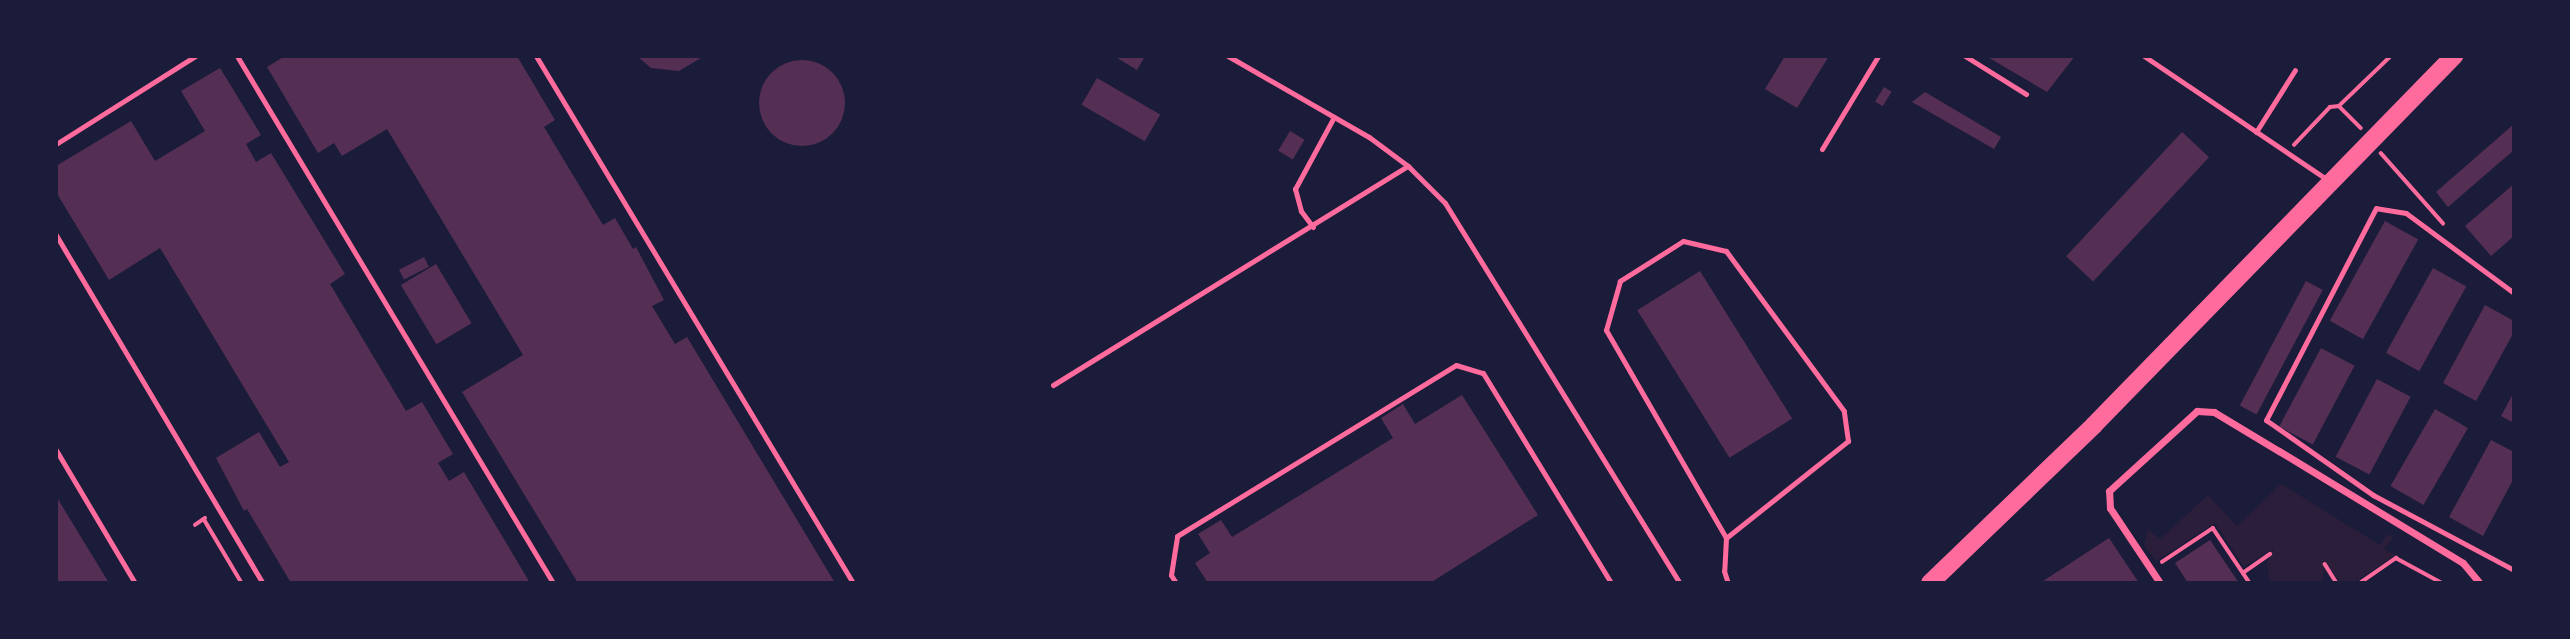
<!DOCTYPE html>
<html>
<head>
<meta charset="utf-8">
<style>
	body { margin:0 }
	#map { position:relative; width:2570px; height:639px; overflow:hidden; background:#1b1b3a; font-family:"Roboto Condensed",sans-serif }
	div>[style] { position:absolute }
	.green>* { inset:0; background:#2a1e3b }
	.building>* { inset:0; background:#542f53; transform-origin:0 0 }
	.round { border-radius:50% }
	.path>* { height:3.5px; margin:-1.75px; padding:0 1.75px; transform-origin:1.75px; border-radius:1.75px; background:#ff6b9d }
	.service>* { height:5px; margin:-2.5px; padding:0 2.5px; transform-origin:2.5px; border-radius:2.5px; background:#ff6b9d }
	.minor>* { height:7px; margin:-3.5px; padding:0 3.5px; transform-origin:3.5px; border-radius:3.5px; background:#ff6b9d }
	.primary>* { height:18px; margin:-9px; padding:0 9px; transform-origin:9px; border-radius:9px; background:#ff6b9d }
	span { translate:-50% -50%; white-space:nowrap; text-align:center; line-height:1.15; -webkit-text-stroke:6px #1b1b3a; paint-order:stroke }
	.frame { position:absolute; inset:0; border:58px solid #1b1b3a; pointer-events:none }
</style>
</head>
<body>
<div id="map">
	<div class="green">
		<div style="clip-path:polygon(2281px 484px,2380px 545px,2388px 534px,2393px 537px,2384px 549px,2396px 555px,2353px 583px,2340px 583px,2325px 561px,2322px 583px,2270px 583px,2267px 563px,2274px 548px,2244px 567px,2215px 523px,2156px 561px,2144px 545px,2148px 529px,2160px 539px,2208px 495px,2237px 526px)"></div>
	</div>
	<div class="building">
		<div style="clip-path:polygon(285px 56px,517px 56px,555px 120px,544px 127px,603px 225px,615px 218px,633px 249px,636px 247px,664px 300px,652px 306px,675px 344px,687px 337px,835px 583px,578px 583px,462px 392px,523px 355px,387px 129px,342px 156px,334px 143px,318px 153px,267px 67px)"></div>
		<div style="clip-path:polygon(637px 56px,704px 56px,679px 71px,651px 68px)"></div>
		<div style="clip-path:polygon(1114px 56px,1145px 56px,1137px 70px)"></div>
		<div style="clip-path:polygon(1785px 56px,1829px 56px,1797px 108px,1765px 89px)"></div>
		<div style="clip-path:polygon(1986px 56px,2075px 56px,2047px 92px)"></div>
		<div class="round" style="left:759px;top:60px;width:86px;height:86px"></div>
		<div style="clip-path:polygon(220px 68px,261px 135px,246px 144px,256px 162px,271px 153px,345px 274px,330px 284px,406px 411px,422px 402px,453px 454px,438px 463px,449px 481px,464px 472px,530px 583px,291px 583px,247px 509px,244px 511px,216px 458px,259px 432px,280px 467px,289px 462px,160px 248px,109px 280px,56px 192px,56px 166px,131px 121px,155px 161px,205px 131px,181px 91px)"></div>
		<div style="left:1097px;top:78px;width:73px;height:31px;rotate:30deg"></div>
		<div style="left:1884px;top:87px;width:9px;height:17px;rotate:32deg"></div>
		<div style="clip-path:polygon(1925px 92px,2001px 137px,1994px 149px,1912px 102px)"></div>
		<div style="clip-path:polygon(2514px 124px,2514px 150px,2448px 207px,2436px 192px)"></div>
		<div style="left:1290px;top:131px;width:17px;height:23px;rotate:31deg"></div>
		<div style="left:2182px;top:132px;width:37px;height:170px;rotate:43deg"></div>
		<div style="clip-path:polygon(2514px 184px,2514px 236px,2491px 256px,2465px 226px)"></div>
		<div style="left:2385px;top:221px;width:38px;height:114px;rotate:29deg"></div>
		<div style="left:424px;top:257px;width:11px;height:28px;rotate:63deg"></div>
		<div style="left:436px;top:264px;width:69px;height:41px;rotate:59deg"></div>
		<div style="left:2433px;top:268px;width:38px;height:97px;rotate:29deg"></div>
		<div style="left:1700px;top:271px;width:174px;height:74px;rotate:58deg"></div>
		<div style="left:2306px;top:281px;width:19px;height:141px;rotate:28deg"></div>
		<div style="clip-path:polygon(2485px 305px,2514px 321px,2514px 332px,2476px 401px,2443px 383px)"></div>
		<div style="left:2321px;top:348px;width:38px;height:89px;rotate:28deg"></div>
		<div style="left:2377px;top:379px;width:38px;height:88px;rotate:28deg"></div>
		<div style="clip-path:polygon(2514px 392px,2514px 423px,2501px 416px)"></div>
		<div style="clip-path:polygon(1462px 395px,1538px 515px,1430px 583px,1208px 583px,1195px 563px,1210px 553px,1198px 534px,1221px 520px,1232px 537px,1393px 438px,1381px 418px,1403px 404px,1415px 424px)"></div>
		<div style="left:2435px;top:409px;width:38px;height:89px;rotate:30deg"></div>
		<div style="clip-path:polygon(2491px 440px,2514px 452px,2514px 478px,2483px 536px,2449px 517px)"></div>
		<div style="clip-path:polygon(56px 496px,109px 583px,56px 583px)"></div>
		<div style="clip-path:polygon(2109px 538px,2139px 583px,2040px 583px)"></div>
		<div style="clip-path:polygon(2210px 540px,2239px 583px,2188px 583px,2175px 563px)"></div>
	</div>
	<div class="path">
		<div style="left:2339px;top:106px;width:31px;rotate:45deg"></div>
		<div style="left:2294px;top:145px;width:52px;rotate:-46.5deg"></div>
		<div style="left:2330px;top:107px;width:9px;rotate:-6deg"></div>
		<div style="left:2339px;top:106px;width:72px;rotate:-43.9deg"></div>
		<div style="left:2381px;top:153px;width:94px;rotate:48.5deg"></div>
		<div style="left:204px;top:519px;width:74px;rotate:59.3deg"></div>
		<div style="left:195px;top:525px;width:12px;rotate:-35deg"></div>
		<div style="left:2162px;top:562px;width:61px;rotate:-33.7deg"></div>
		<div style="left:2213px;top:528px;width:66px;rotate:56.1deg"></div>
		<div style="left:2325px;top:564px;width:22px;rotate:58deg"></div>
		<div style="left:2243px;top:573px;width:33px;rotate:-35deg"></div>
		<div style="left:2360px;top:583px;width:44px;rotate:-34.8deg"></div>
		<div style="left:2396px;top:558px;width:52px;rotate:28.5deg"></div>
	</div>
	<div class="service">
		<div style="left:237px;top:56px;width:614px;rotate:59.05deg"></div>
		<div style="left:536px;top:56px;width:615px;rotate:58.97deg"></div>
		<div style="left:1228px;top:56px;width:163px;rotate:29.9deg"></div>
		<div style="left:1369px;top:137px;width:49px;rotate:36.6deg"></div>
		<div style="left:1408px;top:166px;width:52px;rotate:45deg"></div>
		<div style="left:1445px;top:203px;width:447px;rotate:58.3deg"></div>
		<div style="left:1965px;top:56px;width:72px;rotate:31.9deg"></div>
		<div style="left:2144px;top:56px;width:223px;rotate:34deg"></div>
		<div style="left:2256px;top:132px;width:73px;rotate:-57.8deg"></div>
		<div style="left:56px;top:144px;width:165px;rotate:-32.3deg"></div>
		<div style="left:1822px;top:149px;width:109px;rotate:-58.9deg"></div>
		<div style="left:1313px;top:227px;width:20px;rotate:-127deg"></div>
		<div style="left:1301px;top:211px;width:23px;rotate:-105deg"></div>
		<div style="left:1295px;top:189px;width:82px;rotate:-61.6deg"></div>
		<div style="left:56px;top:235px;width:405px;rotate:59.3deg"></div>
		<div style="left:2514px;top:293px;width:134px;rotate:-143.5deg"></div>
		<div style="left:2406px;top:213px;width:30px;rotate:-171deg"></div>
		<div style="left:2376px;top:208px;width:239px;rotate:117.4deg"></div>
		<div style="left:2266px;top:420px;width:131px;rotate:35deg"></div>
		<div style="left:2373px;top:495px;width:160px;rotate:28deg"></div>
		<div style="left:1053px;top:385px;width:417px;rotate:-31.7deg"></div>
		<div style="left:56px;top:450px;width:155px;rotate:59.3deg"></div>
		<div style="left:1726px;top:538px;width:156px;rotate:-38.5deg"></div>
		<div style="left:1848px;top:441px;width:30px;rotate:-98deg"></div>
		<div style="left:1844px;top:411px;width:199px;rotate:-126.4deg"></div>
		<div style="left:1726px;top:251px;width:44px;rotate:-166.9deg"></div>
		<div style="left:1683px;top:241px;width:75px;rotate:147.6deg"></div>
		<div style="left:1620px;top:281px;width:51px;rotate:105.9deg"></div>
		<div style="left:1606px;top:330px;width:240px;rotate:60deg"></div>
		<div style="left:1726px;top:538px;width:33px;rotate:93deg"></div>
		<div style="left:1724px;top:571px;width:13px;rotate:72deg"></div>
		<div style="left:1176px;top:583px;width:9px;rotate:-122deg"></div>
		<div style="left:1171px;top:575px;width:39px;rotate:-81deg"></div>
		<div style="left:1177px;top:536px;width:327px;rotate:-31.5deg"></div>
		<div style="left:1456px;top:365px;width:28px;rotate:17deg"></div>
		<div style="left:1483px;top:373px;width:246px;rotate:58.6deg"></div>
	</div>
	<div class="minor">
		<div style="left:2160px;top:583px;width:90px;rotate:-123.7deg"></div>
		<div style="left:2110px;top:508px;width:17px;rotate:-93deg"></div>
		<div style="left:2109px;top:491px;width:119px;rotate:-42.3deg"></div>
		<div style="left:2197px;top:411px;width:17px;rotate:3deg"></div>
		<div style="left:2214px;top:412px;width:76px;rotate:31deg"></div>
		<div style="left:2279px;top:451px;width:215px;rotate:31.3deg"></div>
		<div style="left:2463px;top:563px;width:26px;rotate:50deg"></div>
	</div>
	<div class="primary">
		<div style="left:1930px;top:583px;width:228px;rotate:-43.9deg"></div>
		<div style="left:2094px;top:425px;width:516px;rotate:-45.71deg"></div>
	</div>
	<div class="frame"></div>
</div>
</body>
</html>
